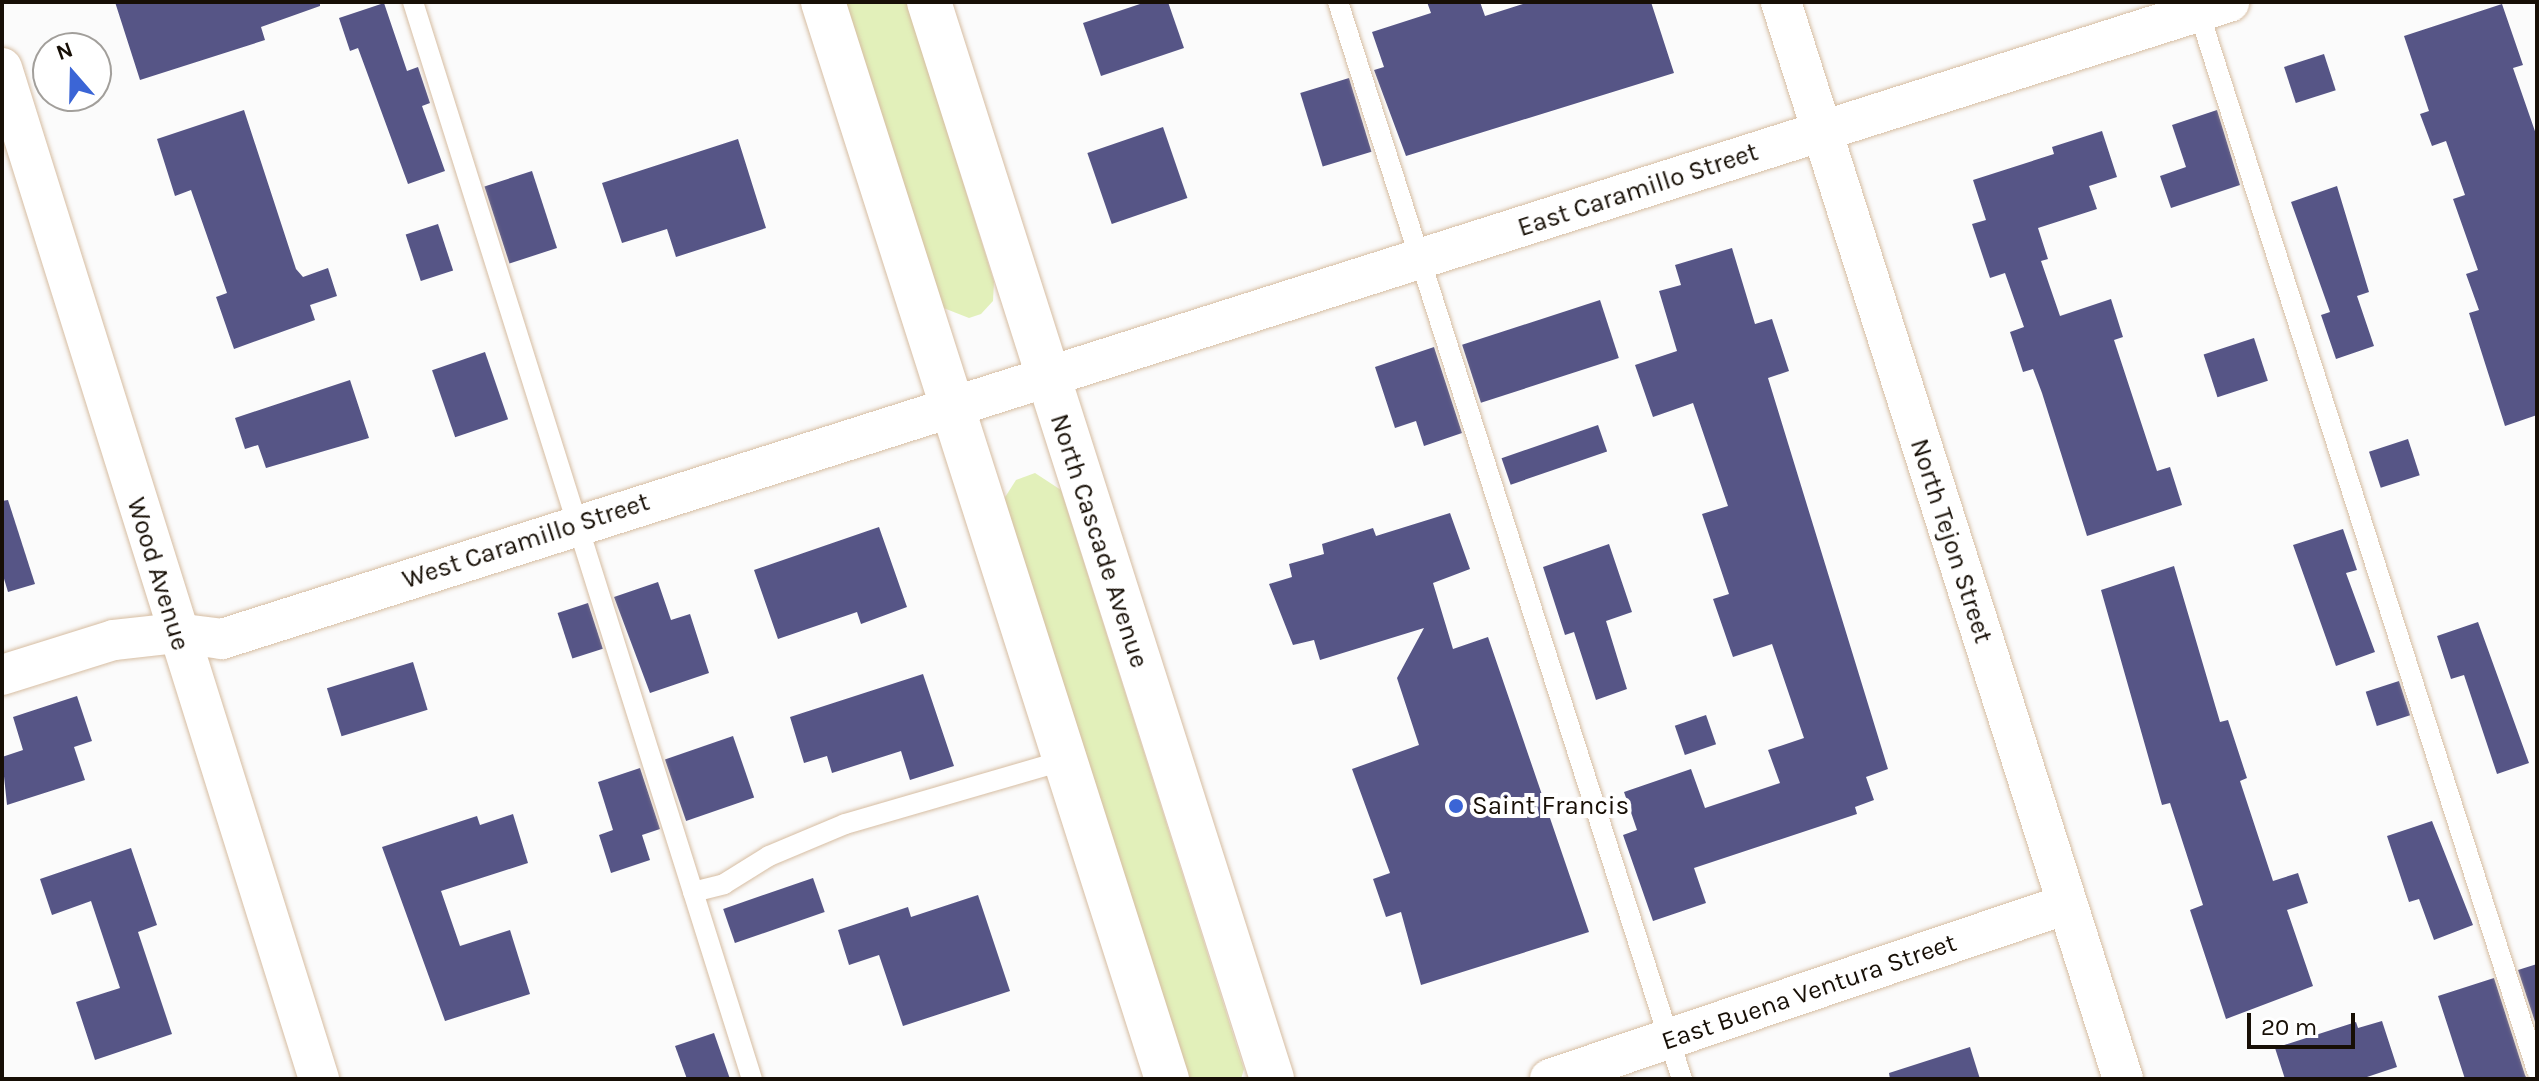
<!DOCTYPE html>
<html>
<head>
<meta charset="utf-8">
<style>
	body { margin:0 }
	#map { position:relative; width:2539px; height:1081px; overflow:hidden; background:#fbfbfb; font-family:Karla,sans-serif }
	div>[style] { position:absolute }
	.green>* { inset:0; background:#e2f0ba }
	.building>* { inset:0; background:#565586; transform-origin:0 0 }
	.roads { filter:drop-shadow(0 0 2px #d6bda2) drop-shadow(0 0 2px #d6bda2) }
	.service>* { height:20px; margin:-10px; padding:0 10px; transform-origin:10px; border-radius:10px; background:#fff }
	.minor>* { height:40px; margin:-20px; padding:0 20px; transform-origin:20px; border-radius:20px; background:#fff }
	.secondary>* { height:44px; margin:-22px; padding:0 22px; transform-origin:22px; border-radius:22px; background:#fff }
	.dots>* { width:22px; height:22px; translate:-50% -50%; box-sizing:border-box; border:4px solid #fff; border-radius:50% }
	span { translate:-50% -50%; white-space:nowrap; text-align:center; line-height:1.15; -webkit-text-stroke:8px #fff; paint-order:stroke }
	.street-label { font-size:26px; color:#170f06 }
	.poi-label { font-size:26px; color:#170f06 }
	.left { translate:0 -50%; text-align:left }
	.frame { position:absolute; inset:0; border:4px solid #170f06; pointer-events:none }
	.north { position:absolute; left:32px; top:32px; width:80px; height:80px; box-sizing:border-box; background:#fff; border:2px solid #a29f9b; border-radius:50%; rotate:340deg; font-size:22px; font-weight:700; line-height:32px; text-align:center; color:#170f06 }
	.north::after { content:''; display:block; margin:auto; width:28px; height:36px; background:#3b65d6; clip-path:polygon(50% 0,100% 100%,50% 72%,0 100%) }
	.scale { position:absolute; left:2247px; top:1013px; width:108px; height:36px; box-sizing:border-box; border:4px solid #170f06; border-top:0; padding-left:10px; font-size:24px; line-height:28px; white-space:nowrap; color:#170f06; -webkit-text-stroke:6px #fff; paint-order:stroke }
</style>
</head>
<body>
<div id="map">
	<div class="green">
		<div style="clip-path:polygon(844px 2px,907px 2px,994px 282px,993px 301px,981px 314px,969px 318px,941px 307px)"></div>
		<div style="clip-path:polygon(1035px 473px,1061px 490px,1244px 1069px,1241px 1079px,1185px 1079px,1002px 502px,1016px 480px)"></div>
	</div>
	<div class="building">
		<div style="clip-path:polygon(115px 2px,320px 2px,320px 6px,261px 27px,265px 40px,140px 80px)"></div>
		<div style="clip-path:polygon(1146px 2px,1168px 2px,1184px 48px,1101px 76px,1083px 23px)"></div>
		<div style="clip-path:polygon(1427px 2px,1480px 2px,1485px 16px,1529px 2px,1651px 2px,1674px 73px,1406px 156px,1374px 70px,1384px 67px,1372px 32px,1431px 13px)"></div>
		<div style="clip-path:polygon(384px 3px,407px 71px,418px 67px,430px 103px,422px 106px,445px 171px,408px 184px,358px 48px,350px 51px,339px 18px)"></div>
		<div style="clip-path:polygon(2502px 4px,2523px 65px,2513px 68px,2537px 137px,2537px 415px,2505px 426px,2469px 313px,2479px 310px,2466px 274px,2478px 270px,2453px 199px,2465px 195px,2446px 141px,2432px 146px,2420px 114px,2429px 111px,2404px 36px)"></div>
		<div style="left:2324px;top:54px;width:38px;height:42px;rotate:72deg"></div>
		<div style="left:1349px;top:78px;width:77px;height:51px;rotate:73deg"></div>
		<div style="clip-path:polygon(244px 110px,296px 269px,303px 277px,328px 268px,337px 296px,310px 305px,315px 320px,234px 349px,216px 297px,227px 293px,191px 190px,175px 196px,157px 139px)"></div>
		<div style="clip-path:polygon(2217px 110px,2240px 185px,2171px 208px,2160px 176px,2186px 167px,2172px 125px)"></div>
		<div style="left:1163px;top:127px;width:75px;height:80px;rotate:71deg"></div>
		<div style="clip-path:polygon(2102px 131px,2117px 177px,2089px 186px,2097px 209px,2038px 228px,2048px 259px,2041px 261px,2060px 316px,2111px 299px,2123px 337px,2114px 340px,2157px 471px,2170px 467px,2182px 505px,2087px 536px,2042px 393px,2033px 369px,2023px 372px,2010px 332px,2024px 327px,2005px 273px,1990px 278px,1972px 224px,1986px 220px,1973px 180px,2054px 154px,2052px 147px)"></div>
		<div style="clip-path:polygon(738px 139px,766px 228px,676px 257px,667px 229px,622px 243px,602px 183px)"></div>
		<div style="left:532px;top:171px;width:81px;height:50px;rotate:72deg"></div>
		<div style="clip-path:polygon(2337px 186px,2369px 292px,2357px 296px,2374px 346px,2336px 359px,2321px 315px,2330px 312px,2291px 202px)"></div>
		<div style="left:438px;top:224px;width:49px;height:34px;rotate:72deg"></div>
		<div style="clip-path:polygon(1732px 248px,1755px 324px,1772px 319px,1789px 371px,1768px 378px,1888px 769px,1866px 777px,1874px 800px,1855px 807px,1857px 814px,1694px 868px,1706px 903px,1653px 921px,1623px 835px,1637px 830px,1624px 792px,1691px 769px,1705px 808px,1780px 783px,1768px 750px,1804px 738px,1772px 644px,1733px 657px,1713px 599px,1729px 594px,1702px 514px,1728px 506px,1693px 403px,1653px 417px,1635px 365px,1677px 351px,1659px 291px,1681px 285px,1675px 265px)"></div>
		<div style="left:1600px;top:300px;width:61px;height:145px;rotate:72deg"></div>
		<div style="left:2254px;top:338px;width:45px;height:53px;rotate:72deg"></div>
		<div style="clip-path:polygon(1434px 347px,1462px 433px,1424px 446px,1416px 421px,1395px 428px,1375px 367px)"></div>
		<div style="left:485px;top:352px;width:71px;height:56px;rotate:71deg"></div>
		<div style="clip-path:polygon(350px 380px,369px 438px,266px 468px,258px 445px,245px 449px,235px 418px)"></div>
		<div style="left:1598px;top:425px;width:28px;height:102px;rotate:71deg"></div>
		<div style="left:2408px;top:439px;width:38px;height:41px;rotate:72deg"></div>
		<div style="clip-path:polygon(8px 500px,35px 584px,8px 592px,2px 572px,2px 501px)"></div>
		<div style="clip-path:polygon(1450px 513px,1470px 569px,1433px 583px,1453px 649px,1488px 637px,1589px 932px,1421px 985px,1401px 912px,1386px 917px,1373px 879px,1390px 873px,1352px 769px,1419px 745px,1397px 678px,1424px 628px,1320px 660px,1314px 640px,1293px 645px,1269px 584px,1292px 577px,1289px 564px,1324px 554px,1322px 544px,1373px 528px,1376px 536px)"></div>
		<div style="clip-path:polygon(879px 527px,907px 607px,861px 624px,857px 612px,778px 639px,754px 570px)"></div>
		<div style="clip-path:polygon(2343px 529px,2357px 570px,2346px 573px,2375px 652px,2336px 666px,2293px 545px)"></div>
		<div style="clip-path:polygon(1609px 544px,1632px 612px,1606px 621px,1627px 689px,1596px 700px,1574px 632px,1565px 635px,1543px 567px)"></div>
		<div style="clip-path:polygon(2174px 566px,2220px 722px,2228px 720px,2247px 778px,2240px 781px,2273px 881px,2298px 873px,2308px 903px,2287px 910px,2313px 986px,2226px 1019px,2190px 910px,2203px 905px,2170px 803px,2162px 805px,2101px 590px)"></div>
		<div style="clip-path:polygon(658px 582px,671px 620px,690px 614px,709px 673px,650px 693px,614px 597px)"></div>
		<div style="left:588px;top:603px;width:48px;height:32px;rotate:72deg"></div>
		<div style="clip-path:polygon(2478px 622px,2529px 763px,2497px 774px,2464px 675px,2451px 679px,2437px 636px)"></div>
		<div style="left:413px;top:662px;width:50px;height:90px;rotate:73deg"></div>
		<div style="clip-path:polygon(923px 674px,954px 766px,910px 780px,901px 751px,832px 773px,827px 756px,804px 763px,790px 717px)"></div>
		<div style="left:2399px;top:681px;width:36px;height:35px;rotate:72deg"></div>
		<div style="clip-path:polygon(77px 696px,92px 741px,74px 747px,85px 780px,7px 805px,2px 757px,23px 750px,13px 717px)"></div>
		<div style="left:1706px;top:715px;width:31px;height:33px;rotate:71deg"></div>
		<div style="left:733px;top:736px;width:65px;height:72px;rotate:71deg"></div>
		<div style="clip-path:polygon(640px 768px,660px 829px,642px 835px,650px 860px,611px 873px,599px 835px,613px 830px,598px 782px)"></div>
		<div style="clip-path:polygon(513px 814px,528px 863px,441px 891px,460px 946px,510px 930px,530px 994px,445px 1021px,382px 847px,477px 816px,480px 825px)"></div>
		<div style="clip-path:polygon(2432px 821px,2473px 925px,2434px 940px,2419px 899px,2409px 902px,2387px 836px)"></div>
		<div style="clip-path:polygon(131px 848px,157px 925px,138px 932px,172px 1034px,95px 1060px,76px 1002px,120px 988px,91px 901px,52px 915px,40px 879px)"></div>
		<div style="left:813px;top:878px;width:36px;height:95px;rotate:71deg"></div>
		<div style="clip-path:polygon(978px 895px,1010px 991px,903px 1026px,879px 955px,849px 965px,838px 930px,908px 907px,911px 917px)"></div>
		<div style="clip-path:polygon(2537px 964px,2537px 1028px,2518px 970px)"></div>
		<div style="clip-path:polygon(2494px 978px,2525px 1075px,2527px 1079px,2465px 1079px,2438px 996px)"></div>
		<div style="clip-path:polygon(2382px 1021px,2397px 1067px,2361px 1079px,2285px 1079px,2275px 1048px,2356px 1022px,2358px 1028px)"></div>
		<div style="clip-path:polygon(714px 1033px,730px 1079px,687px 1079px,675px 1046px)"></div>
		<div style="clip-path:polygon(1970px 1047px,1980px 1079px,1890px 1079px,1889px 1073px)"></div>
	</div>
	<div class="roads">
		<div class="service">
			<div style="left:413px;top:2px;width:1129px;rotate:72.53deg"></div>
			<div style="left:1338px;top:2px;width:1131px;rotate:72.29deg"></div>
			<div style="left:2197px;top:6px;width:1118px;rotate:72.29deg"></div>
			<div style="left:693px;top:892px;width:32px;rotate:-14deg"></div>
			<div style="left:724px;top:884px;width:53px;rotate:-31.9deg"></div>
			<div style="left:769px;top:856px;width:82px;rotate:-22.8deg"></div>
			<div style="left:845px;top:824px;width:229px;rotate:-16.2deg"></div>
		</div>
		<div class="minor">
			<div style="left:1781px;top:2px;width:1130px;rotate:72.38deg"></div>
			<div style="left:2px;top:68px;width:1060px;rotate:72.59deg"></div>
			<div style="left:2px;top:675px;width:117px;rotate:-17.4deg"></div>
			<div style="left:114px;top:640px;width:62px;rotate:-6.4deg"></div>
			<div style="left:176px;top:633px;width:46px;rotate:7.4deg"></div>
			<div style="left:222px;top:639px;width:2106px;rotate:-17.61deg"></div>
			<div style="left:1550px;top:1079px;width:546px;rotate:-18.7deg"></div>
		</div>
		<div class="secondary">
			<div style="left:823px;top:2px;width:1131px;rotate:72.29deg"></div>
			<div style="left:929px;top:2px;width:1130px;rotate:72.33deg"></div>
		</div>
	</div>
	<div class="dots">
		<div style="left:1456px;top:806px;background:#3b65d6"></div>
	</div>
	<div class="street-label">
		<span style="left:1638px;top:190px;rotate:-18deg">East Caramillo Street</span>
		<span style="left:526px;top:541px;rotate:-18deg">West Caramillo Street</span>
		<span style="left:1099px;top:541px;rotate:72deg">North Cascade Avenue</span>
		<span style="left:1951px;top:541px;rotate:72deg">North Tejon Street</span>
		<span style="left:158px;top:574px;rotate:73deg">Wood Avenue</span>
		<span style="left:1809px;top:992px;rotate:-19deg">East Buena Ventura Street</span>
	</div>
	<div class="poi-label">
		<span class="left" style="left:1472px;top:806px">Saint Francis</span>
	</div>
	<div class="frame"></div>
	<div class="north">N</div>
	<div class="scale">20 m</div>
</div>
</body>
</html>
